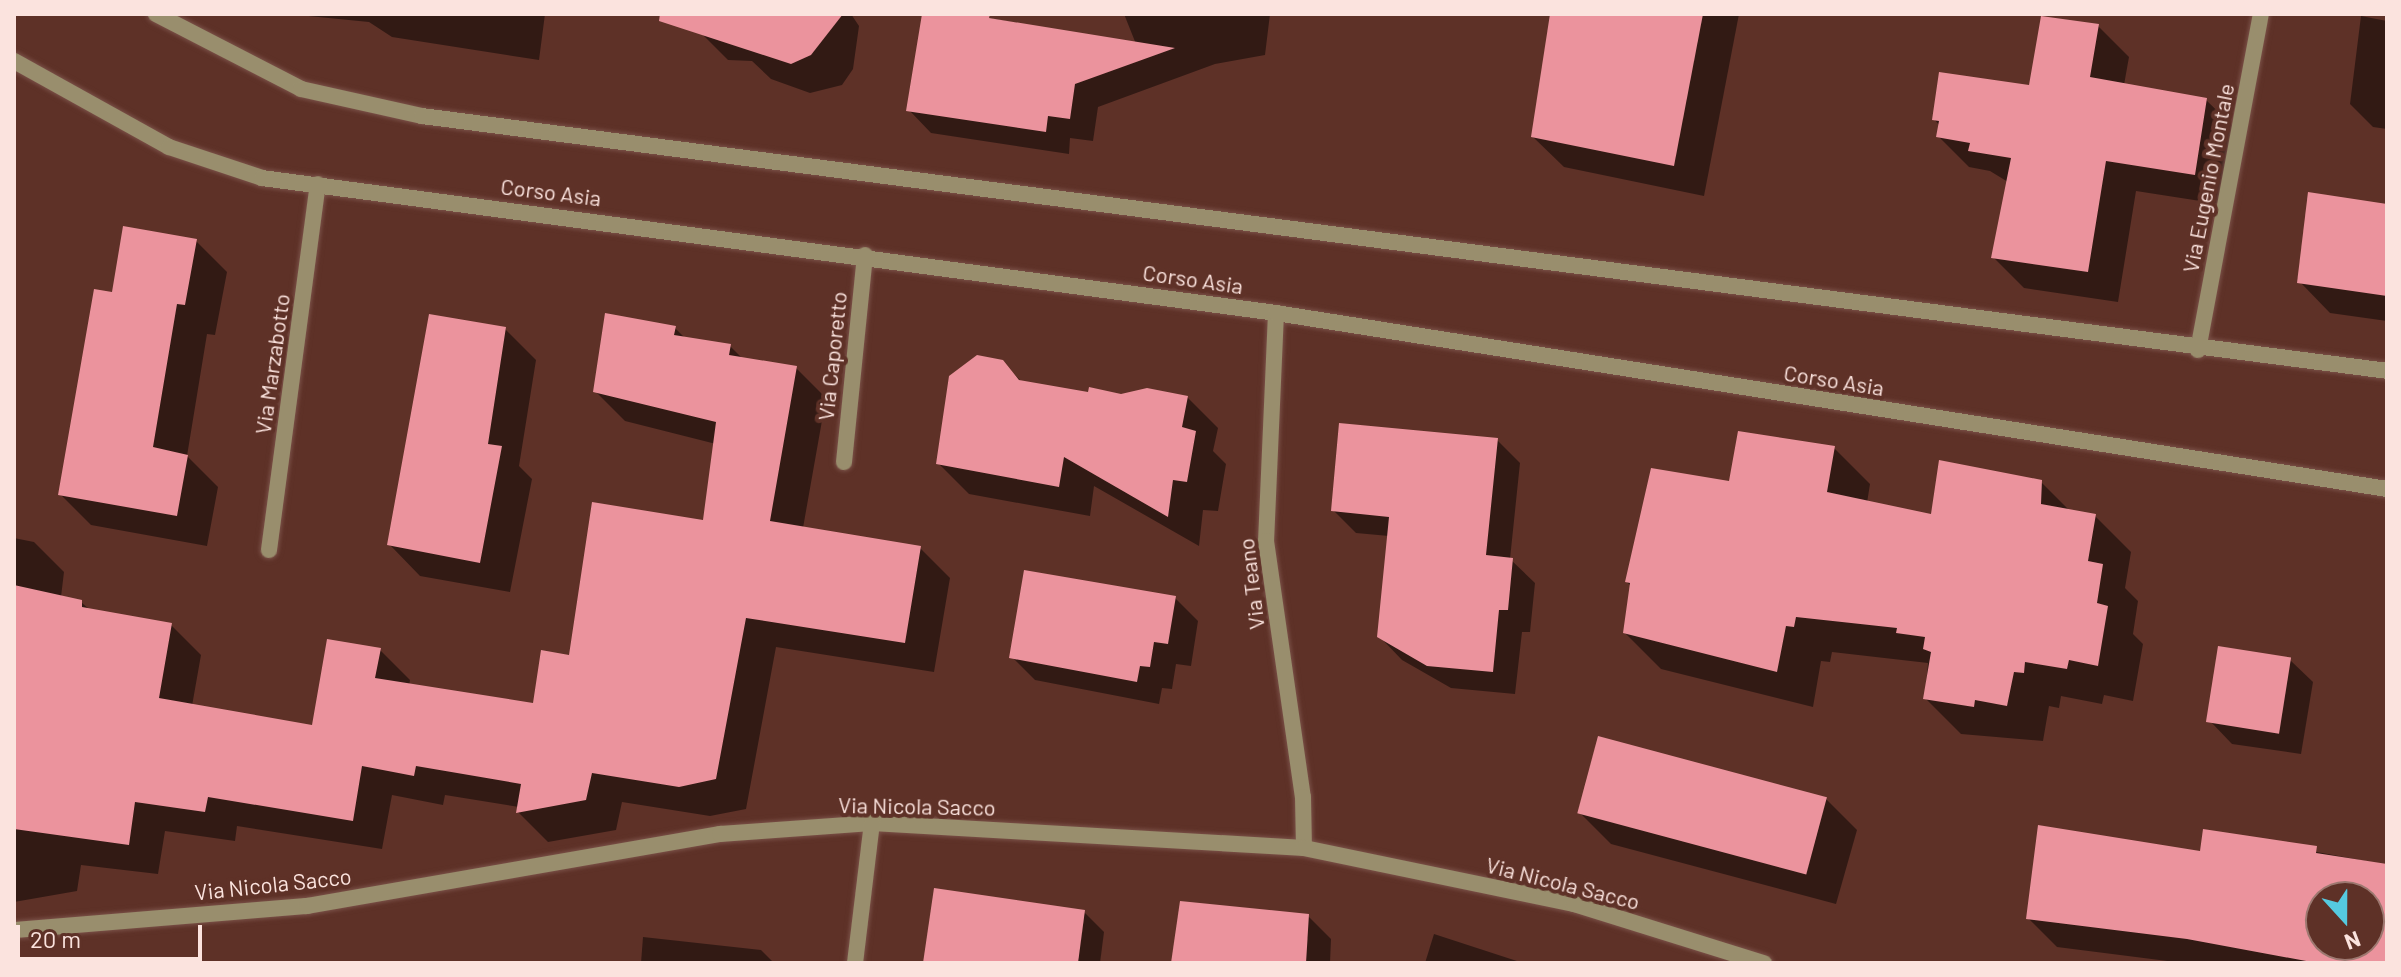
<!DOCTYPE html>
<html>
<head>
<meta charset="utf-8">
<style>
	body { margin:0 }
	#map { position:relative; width:2401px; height:977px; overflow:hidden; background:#5e3127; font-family:Barlow,sans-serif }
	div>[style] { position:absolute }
	.shadow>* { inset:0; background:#0007 }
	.building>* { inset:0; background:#eb939d; transform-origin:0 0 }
	.roads { filter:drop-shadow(0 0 2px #7a5148) drop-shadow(0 0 2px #7a5148) }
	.minor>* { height:16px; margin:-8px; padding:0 8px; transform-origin:8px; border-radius:8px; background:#998e6d }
	.tertiary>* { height:16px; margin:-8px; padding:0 8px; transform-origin:8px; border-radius:8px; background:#998e6d }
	span { translate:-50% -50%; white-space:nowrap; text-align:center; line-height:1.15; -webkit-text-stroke:8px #5e3127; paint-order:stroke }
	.street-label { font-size:22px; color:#fbe3de }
	.frame { position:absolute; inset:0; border:16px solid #fbe3de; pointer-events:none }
	.north { position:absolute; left:2305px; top:881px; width:80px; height:80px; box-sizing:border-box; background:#5e3127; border:2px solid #9d7870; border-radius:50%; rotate:159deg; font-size:22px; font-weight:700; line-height:32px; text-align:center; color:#fbe3de }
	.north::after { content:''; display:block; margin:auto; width:28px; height:36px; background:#55cae0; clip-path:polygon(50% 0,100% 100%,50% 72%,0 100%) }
	.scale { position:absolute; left:16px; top:925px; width:186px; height:36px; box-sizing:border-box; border:4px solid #fbe3de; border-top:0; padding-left:10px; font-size:24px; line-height:28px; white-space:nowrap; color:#fbe3de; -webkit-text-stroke:6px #5e3127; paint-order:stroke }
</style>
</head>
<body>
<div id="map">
	<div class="shadow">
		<div style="clip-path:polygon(288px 14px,545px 14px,539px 60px,392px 37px,369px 22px)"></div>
		<div style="clip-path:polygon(696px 14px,851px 14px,859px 26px,853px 69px,842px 85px,810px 93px,771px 79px,752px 61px,728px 60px,697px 29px)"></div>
		<div style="clip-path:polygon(924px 14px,965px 14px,1136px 44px,1124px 14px,1270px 14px,1265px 55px,1215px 64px,1098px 107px,1093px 141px,1070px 138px,1069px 154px,931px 133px,909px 110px)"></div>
		<div style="clip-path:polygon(1552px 14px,1739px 14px,1704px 196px,1564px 167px,1533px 137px)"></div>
		<div style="clip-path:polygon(2361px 16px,2387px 21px,2387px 129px,2373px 127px,2350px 104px)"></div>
		<div style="clip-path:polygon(2098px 26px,2129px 57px,2124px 85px,2206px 100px,2237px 130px,2226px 205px,2136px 191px,2118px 302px,2024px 288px,1993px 257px,2008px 182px,1990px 171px,1969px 167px,1938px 136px,1940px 126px,1934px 119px,2030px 87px)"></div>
		<div style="clip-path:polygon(2387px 206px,2387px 321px,2330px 313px,2300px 282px)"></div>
		<div style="clip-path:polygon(196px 241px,227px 272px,215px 335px,207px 334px,187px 456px,218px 487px,207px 546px,91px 525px,60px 494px,113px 295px)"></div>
		<div style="clip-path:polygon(675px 328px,686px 339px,730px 346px,743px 359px,796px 368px,826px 398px,803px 528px,920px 548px,950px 578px,934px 672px,776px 647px,746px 809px,710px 816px,622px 802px,616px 830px,548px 842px,518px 812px,519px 807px,445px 795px,443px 805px,392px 795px,382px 849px,237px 826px,235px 841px,165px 831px,158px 874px,81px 865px,77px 891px,14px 902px,14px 538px,34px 542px,64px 572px,61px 597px,81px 602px,90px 610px,171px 625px,201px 655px,192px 706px,313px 727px,380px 650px,410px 680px,409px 686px,534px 705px,571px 657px,704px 522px,716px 444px,625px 421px,595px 391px)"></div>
		<div style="clip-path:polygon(505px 329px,536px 360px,519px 466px,532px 479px,510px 592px,420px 576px,390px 545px)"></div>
		<div style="clip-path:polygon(1002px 362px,1023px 383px,1090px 394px,1187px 397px,1218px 428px,1213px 451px,1226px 464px,1218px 511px,1203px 510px,1199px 546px,1094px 486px,1090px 516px,969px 494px,938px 463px)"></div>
		<div style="clip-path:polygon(1497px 440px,1520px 463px,1510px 559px,1535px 583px,1530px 632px,1522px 632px,1515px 694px,1451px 688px,1402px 660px,1379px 636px,1389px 536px,1356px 533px,1333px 510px)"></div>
		<div style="clip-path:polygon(1834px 448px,1870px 484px,1867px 503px,1933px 516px,2041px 482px,2071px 512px,2095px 516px,2131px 552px,2125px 588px,2138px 601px,2133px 634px,2143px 644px,2133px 701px,2104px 695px,2102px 704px,2061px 696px,2059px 708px,2049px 706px,2043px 741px,1961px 734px,1925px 698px,1928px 663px,1832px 652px,1830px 662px,1821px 661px,1813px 707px,1661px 669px,1625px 633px,1632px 587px,1627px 582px,1730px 483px)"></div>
		<div style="clip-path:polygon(1175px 598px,1198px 621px,1191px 666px,1176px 664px,1172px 689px,1162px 688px,1159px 704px,1035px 680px,1012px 657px)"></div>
		<div style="clip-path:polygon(2290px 660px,2313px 682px,2301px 754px,2232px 744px,2210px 721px)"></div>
		<div style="clip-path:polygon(1826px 799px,1857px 830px,1836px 904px,1611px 844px,1580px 813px)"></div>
		<div style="clip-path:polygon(evenodd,2205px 831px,2387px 865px,2387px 963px,2183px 963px,2057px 947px,2028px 918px,2202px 853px,2205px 831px,2321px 897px,2369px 897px,2369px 945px,2321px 945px,2321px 897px)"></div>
		<div style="clip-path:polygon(1084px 912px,1104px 932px,1100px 963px,925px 963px)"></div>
		<div style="clip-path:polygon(1308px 916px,1331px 939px,1330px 963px,1173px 963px)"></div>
		<div style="clip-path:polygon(1434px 934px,1523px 963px,1425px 963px)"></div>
		<div style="clip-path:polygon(643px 937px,761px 950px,774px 963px,641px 963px)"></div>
	</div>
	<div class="building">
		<div style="clip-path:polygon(660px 14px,843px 14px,811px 55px,791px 64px,659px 21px)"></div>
		<div style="clip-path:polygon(922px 14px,990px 14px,989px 18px,1175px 48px,1075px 84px,1070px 119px,1048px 116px,1046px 132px,906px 111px)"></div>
		<div style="clip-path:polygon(1550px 14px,1703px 14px,1674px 166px,1531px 137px)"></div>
		<div style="clip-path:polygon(2041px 16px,2099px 24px,2090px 77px,2207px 98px,2195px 175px,2106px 161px,2088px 272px,1991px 258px,2011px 158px,1968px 151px,1970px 143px,1936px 137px,1939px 121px,1932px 120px,1939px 72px,2029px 85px)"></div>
		<div style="clip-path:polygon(2308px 192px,2387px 204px,2387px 296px,2297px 283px)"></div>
		<div style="clip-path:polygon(123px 226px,197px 239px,185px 305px,177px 304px,153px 447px,188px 455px,177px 516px,58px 495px,94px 289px,112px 292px)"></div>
		<div style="clip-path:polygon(605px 313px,676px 326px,674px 335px,731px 344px,729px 355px,797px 366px,770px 521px,921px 546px,905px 643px,746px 618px,716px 779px,679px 787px,592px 773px,586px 800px,516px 813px,521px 784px,416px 766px,414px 776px,362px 766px,353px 821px,208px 797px,205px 812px,135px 802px,129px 845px,14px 829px,14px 585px,82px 600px,82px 607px,172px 623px,159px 698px,312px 725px,327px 639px,381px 648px,375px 678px,533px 703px,541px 650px,569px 655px,592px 502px,703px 520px,716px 422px,593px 392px)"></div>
		<div style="clip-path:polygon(429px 314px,506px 327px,488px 444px,502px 446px,480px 563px,387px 545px)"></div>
		<div style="clip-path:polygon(977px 355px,1003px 360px,1019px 380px,1088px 392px,1089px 387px,1121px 394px,1147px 388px,1188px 396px,1182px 427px,1196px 431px,1187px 482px,1173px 480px,1168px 517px,1064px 457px,1059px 487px,936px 464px,949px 376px)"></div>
		<div style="clip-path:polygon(1339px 423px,1498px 438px,1486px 555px,1513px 558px,1508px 610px,1499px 610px,1493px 672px,1427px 666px,1377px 637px,1389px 517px,1331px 511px)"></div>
		<div style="clip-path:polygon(1738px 431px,1835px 446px,1827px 492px,1931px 514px,1939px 460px,2042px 480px,2041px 504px,2096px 514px,2088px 561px,2103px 564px,2097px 603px,2108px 606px,2098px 666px,2069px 660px,2067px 669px,2025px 662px,2024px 673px,2014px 672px,2007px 706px,1975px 700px,1974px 707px,1923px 699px,1931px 652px,1923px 649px,1925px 637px,1896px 633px,1897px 628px,1796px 617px,1794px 627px,1786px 626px,1777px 672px,1623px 633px,1630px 583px,1625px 582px,1651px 468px,1729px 481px)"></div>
		<div style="clip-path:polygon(1024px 570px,1176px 596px,1168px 644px,1154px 642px,1150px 667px,1140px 666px,1137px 682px,1009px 658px)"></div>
		<div style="left:2218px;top:646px;width:74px;height:77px;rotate:9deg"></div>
		<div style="left:1598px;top:736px;width:237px;height:80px;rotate:15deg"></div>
		<div style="clip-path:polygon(evenodd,2038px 825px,2200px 851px,2203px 829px,2317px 846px,2316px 853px,2387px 864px,2387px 963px,2317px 963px,2187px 939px,2026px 919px,2038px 825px,2321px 897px,2369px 897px,2369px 945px,2321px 945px,2321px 897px)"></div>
		<div style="clip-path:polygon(934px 888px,1085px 910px,1078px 963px,923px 963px)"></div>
		<div style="clip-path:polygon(1180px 901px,1309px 914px,1306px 963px,1171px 963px)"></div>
	</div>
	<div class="roads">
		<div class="minor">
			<div style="left:1276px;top:313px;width:228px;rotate:92.5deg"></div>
			<div style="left:1266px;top:541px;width:259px;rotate:81.8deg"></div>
			<div style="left:1303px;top:797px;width:51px;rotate:88.9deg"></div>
			<div style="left:2198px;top:350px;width:342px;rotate:-79.4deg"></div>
			<div style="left:844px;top:462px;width:208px;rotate:-84.2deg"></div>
			<div style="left:269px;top:550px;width:369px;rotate:-82.4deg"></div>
			<div style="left:14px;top:930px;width:294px;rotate:-4.7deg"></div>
			<div style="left:307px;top:906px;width:419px;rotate:-9.9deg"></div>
			<div style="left:720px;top:834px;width:152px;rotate:-4.1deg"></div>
			<div style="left:872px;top:823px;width:433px;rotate:3.3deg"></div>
			<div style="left:1304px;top:848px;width:276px;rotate:11.7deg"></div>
			<div style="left:1574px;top:904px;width:199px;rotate:17.3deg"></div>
			<div style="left:855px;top:963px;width:141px;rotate:-83.1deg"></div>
		</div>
		<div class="tertiary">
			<div style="left:156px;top:14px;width:163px;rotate:27.3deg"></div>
			<div style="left:301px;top:89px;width:124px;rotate:12.6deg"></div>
			<div style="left:422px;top:116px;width:1981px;rotate:7.39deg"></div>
			<div style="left:14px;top:61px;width:177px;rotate:29deg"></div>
			<div style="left:169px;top:147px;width:98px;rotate:18.4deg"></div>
			<div style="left:262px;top:178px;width:1023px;rotate:7.58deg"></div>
			<div style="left:1276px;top:313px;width:1125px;rotate:9deg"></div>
		</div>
	</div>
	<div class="street-label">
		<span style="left:2208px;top:178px;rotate:-79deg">Via Eugenio Montale</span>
		<span style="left:551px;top:192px;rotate:7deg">Corso Asia</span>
		<span style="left:1193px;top:279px;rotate:8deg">Corso Asia</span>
		<span style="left:832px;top:356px;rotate:-84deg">Via Caporetto</span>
		<span style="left:272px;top:364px;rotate:-82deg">Via Marzabotto</span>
		<span style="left:1834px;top:380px;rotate:9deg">Corso Asia</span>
		<span style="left:1251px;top:584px;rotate:-97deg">Via Teano</span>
		<span style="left:917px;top:806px;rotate:1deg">Via Nicola Sacco</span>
		<span style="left:1563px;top:883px;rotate:14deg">Via Nicola Sacco</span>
		<span style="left:273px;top:884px;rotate:-6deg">Via Nicola Sacco</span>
	</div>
	<div class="frame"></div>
	<div class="north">N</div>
	<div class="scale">20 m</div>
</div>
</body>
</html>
